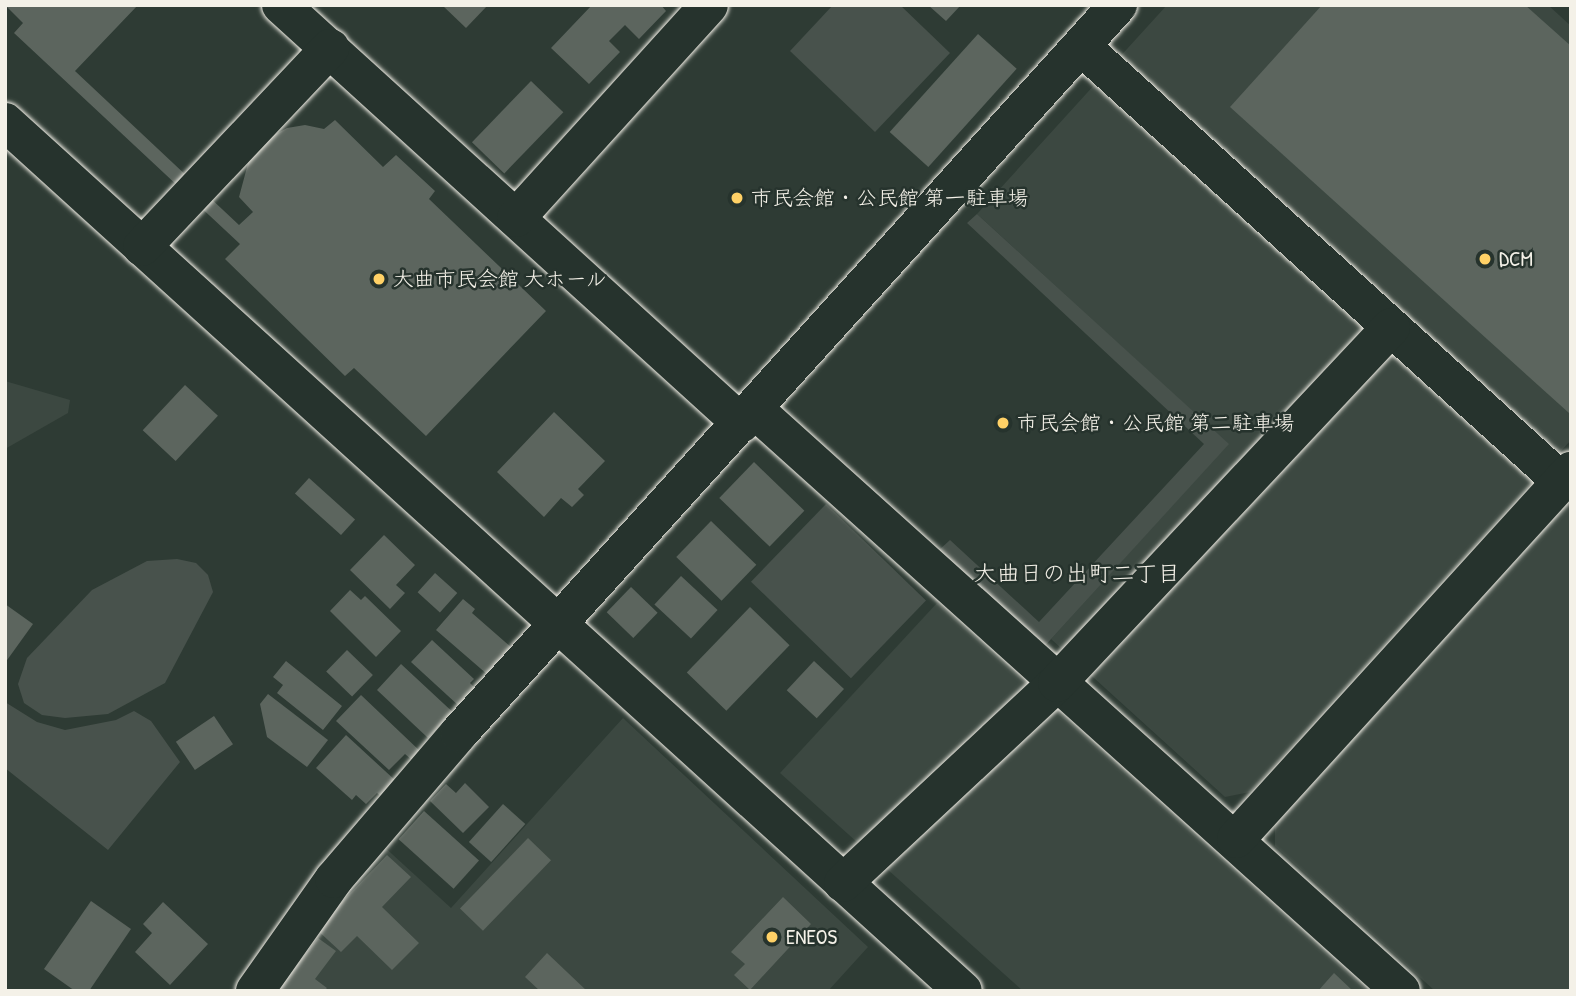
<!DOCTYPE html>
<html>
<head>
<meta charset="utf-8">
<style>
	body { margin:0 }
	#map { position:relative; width:1576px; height:996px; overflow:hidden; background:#2e3b34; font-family:"Patrick Hand","Klee One",sans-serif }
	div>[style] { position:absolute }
	.built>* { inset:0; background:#3c4841 }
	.green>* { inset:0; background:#48524c; transform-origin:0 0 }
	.building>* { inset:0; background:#5c655e; transform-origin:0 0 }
	.roads { filter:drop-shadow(0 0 2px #f4f1e8) drop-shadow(0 0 2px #f4f1e8) }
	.minor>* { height:38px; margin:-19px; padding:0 19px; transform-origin:19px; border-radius:19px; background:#26332d }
	.dots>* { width:19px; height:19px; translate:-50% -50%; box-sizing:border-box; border:4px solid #26332d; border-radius:50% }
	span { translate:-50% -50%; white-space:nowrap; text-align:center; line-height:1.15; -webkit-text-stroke:5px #26332d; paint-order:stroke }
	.poi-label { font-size:21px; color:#f4f1e8 }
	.left { translate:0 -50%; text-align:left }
	.neighbourhood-label { font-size:23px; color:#f4f1e8 }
	.frame { position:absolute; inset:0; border:7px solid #f4f1e8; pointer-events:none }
</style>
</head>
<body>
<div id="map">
	<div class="built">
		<div style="clip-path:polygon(1167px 5px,1548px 5px,1571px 26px,1571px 440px,1250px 792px,1225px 797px,1051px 639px,1228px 444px,977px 214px)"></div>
		<div style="clip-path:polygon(5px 381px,70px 400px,68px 413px,5px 449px)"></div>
		<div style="clip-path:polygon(1571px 492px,1571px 991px,1435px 991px,1275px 846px,1275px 819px)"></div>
		<div style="clip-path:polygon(937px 603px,1368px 991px,1023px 991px,780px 773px)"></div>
		<div style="clip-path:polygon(623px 718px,868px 947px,828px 991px,267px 991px,380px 843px,451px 908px)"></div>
	</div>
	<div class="green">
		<div style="clip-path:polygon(833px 5px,900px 5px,950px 53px,875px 132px,790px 51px)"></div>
		<div style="clip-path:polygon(977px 214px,1229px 444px,1042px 649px,938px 551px,950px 540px,1039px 622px,1204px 444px,967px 223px)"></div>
		<div style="left:826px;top:504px;width:139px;height:108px;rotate:44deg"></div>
		<div style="clip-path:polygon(177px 559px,196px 563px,208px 575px,213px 592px,165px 683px,108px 714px,65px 718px,42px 715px,24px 703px,18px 684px,27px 658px,92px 590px,147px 561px)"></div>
		<div style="clip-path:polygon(5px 702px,37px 722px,65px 730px,116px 720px,134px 711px,151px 721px,180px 762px,108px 850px,5px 768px)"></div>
	</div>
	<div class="building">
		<div style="clip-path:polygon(5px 5px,138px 5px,75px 71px,239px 225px,253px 212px,239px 197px,250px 156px,265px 140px,287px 128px,305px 125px,324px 129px,335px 120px,383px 167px,396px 155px,435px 191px,429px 199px,546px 311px,426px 436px,354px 368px,345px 376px,225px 259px,240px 244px,14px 33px,23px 23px)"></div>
		<div style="clip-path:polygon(442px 5px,488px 5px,466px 28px)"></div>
		<div style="clip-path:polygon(592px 5px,661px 5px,666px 11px,639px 39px,625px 25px,609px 41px,620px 52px,589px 84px,551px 48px)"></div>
		<div style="clip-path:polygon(928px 5px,961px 5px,946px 21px)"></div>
		<div style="clip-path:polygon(1322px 5px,1525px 5px,1571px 46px,1569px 413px,1230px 107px)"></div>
		<div style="left:978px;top:34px;width:52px;height:132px;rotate:42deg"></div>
		<div style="left:531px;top:81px;width:45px;height:85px;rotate:44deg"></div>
		<div style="left:185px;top:385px;width:45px;height:62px;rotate:43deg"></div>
		<div style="clip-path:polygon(554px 412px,605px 461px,578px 489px,584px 495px,572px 507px,561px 498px,544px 517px,497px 472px)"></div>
		<div style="left:754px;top:462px;width:70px;height:50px;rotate:44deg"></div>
		<div style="left:309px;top:478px;width:62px;height:21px;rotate:42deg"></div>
		<div style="left:711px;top:521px;width:63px;height:50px;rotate:44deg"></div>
		<div style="clip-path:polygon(384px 535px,415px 565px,396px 585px,405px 593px,390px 609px,350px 570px)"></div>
		<div style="left:435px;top:573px;width:30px;height:26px;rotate:42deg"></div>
		<div style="left:681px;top:576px;width:50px;height:39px;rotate:43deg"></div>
		<div style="left:631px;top:587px;width:37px;height:35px;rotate:44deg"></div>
		<div style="clip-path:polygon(350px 590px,361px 600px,365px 596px,401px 631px,376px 657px,330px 611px)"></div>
		<div style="clip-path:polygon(463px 599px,475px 609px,472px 613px,512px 648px,488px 675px,436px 630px)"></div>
		<div style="clip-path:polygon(5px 604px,33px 624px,5px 663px)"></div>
		<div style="left:750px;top:607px;width:55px;height:91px;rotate:44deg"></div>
		<div style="clip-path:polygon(432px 640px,474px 679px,470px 683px,475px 688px,459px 706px,411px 662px)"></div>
		<div style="left:347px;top:650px;width:36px;height:30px;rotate:44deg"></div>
		<div style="clip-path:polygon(286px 661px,342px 706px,323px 730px,277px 693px,283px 685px,273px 677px)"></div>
		<div style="left:814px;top:661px;width:41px;height:40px;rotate:43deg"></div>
		<div style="clip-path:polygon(401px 664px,458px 717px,441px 724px,428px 738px,377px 690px)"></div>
		<div style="clip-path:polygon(268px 694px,328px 740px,307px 767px,267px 737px,260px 704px)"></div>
		<div style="clip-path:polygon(361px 695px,421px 752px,413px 761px,405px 754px,389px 770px,336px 721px)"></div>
		<div style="left:214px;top:716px;width:34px;height:46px;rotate:56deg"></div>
		<div style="clip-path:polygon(346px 735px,397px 782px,383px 798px,377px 793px,366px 804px,356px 795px,352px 800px,316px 768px)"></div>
		<div style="clip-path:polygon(465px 783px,489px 807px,463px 833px,430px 801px,446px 784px,456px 793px)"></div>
		<div style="left:503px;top:804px;width:30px;height:51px;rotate:42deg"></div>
		<div style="left:424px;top:811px;width:74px;height:38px;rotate:42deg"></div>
		<div style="left:528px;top:838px;width:32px;height:98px;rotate:44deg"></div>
		<div style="clip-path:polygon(387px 855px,411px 877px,382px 907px,419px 943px,392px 970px,357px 936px,341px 952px,316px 929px)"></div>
		<div style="clip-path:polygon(783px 897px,811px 924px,750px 990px,734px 975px,745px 964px,731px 952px)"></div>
		<div style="clip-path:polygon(91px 901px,131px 929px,89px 991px,75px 991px,44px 969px)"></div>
		<div style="clip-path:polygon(163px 902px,208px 944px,170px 985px,135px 952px,152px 933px,143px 924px)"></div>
		<div style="clip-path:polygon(318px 938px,336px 951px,315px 979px,327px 988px,324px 991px,277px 991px)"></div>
		<div style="clip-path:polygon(547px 953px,587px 991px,540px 991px,525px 977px)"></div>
		<div style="clip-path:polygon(1334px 973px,1353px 991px,1318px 991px)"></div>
	</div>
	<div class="roads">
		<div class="minor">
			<div style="left:281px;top:5px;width:622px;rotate:42.26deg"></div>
			<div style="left:1081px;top:46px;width:648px;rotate:42.18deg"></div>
			<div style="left:5px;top:122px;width:1293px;rotate:42.21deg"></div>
			<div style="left:516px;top:218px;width:287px;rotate:-47.8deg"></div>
			<div style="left:142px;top:247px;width:274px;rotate:-46.6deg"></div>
			<div style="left:754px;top:409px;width:870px;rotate:41.97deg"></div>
			<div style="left:1236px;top:839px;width:498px;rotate:-47.7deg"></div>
			<div style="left:843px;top:883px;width:293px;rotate:-43.1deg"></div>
			<div style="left:1057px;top:683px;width:488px;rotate:-46.8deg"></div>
			<div style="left:255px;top:991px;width:137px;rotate:-54.8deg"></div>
			<div style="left:334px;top:879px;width:192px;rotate:-49.4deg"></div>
			<div style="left:459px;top:733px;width:982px;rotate:-47.85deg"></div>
		</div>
	</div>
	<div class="dots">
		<div style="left:737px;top:198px;background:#ffd166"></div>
		<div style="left:1485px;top:259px;background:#ffd166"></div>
		<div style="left:379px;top:279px;background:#ffd166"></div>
		<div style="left:1003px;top:423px;background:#ffd166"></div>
		<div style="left:772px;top:937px;background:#ffd166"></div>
	</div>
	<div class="poi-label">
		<span class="left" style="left:751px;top:198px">市民会館・公民館 第一駐車場</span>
		<span class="left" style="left:1499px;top:259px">DCM</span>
		<span class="left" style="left:393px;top:279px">大曲市民会館 大ホール</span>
		<span class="left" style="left:1017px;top:423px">市民会館・公民館 第二駐車場</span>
		<span class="left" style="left:786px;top:937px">ENEOS</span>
	</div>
	<div class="neighbourhood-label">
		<span style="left:1077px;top:573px">大曲日の出町二丁目</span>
	</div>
	<div class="frame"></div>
</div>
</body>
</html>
